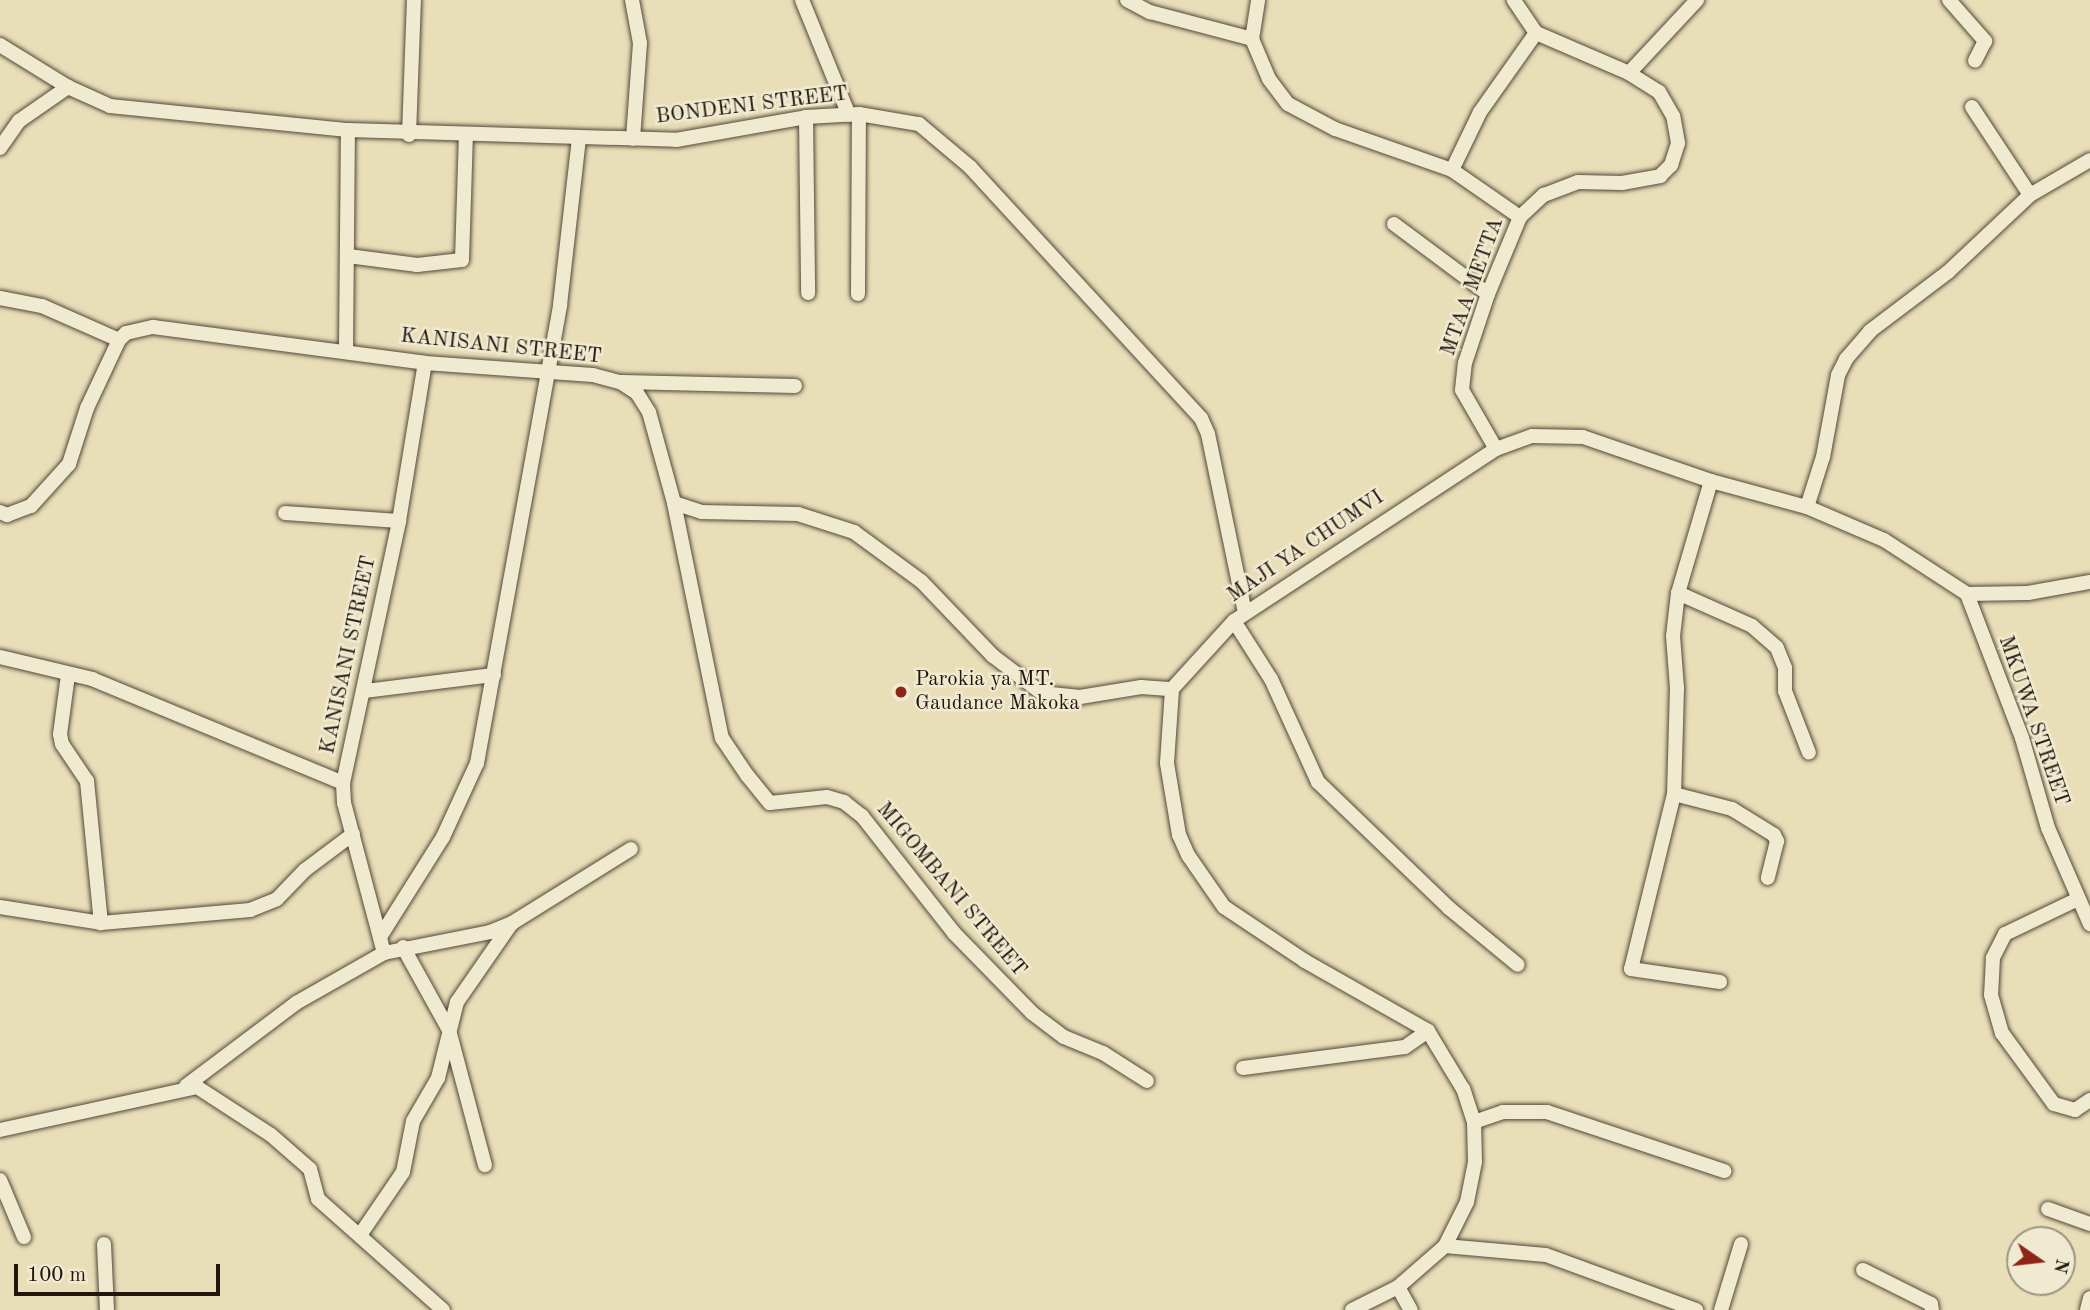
<!DOCTYPE html>
<html>
<head>
<meta charset="utf-8">
<style>
	body { margin:0 }
	#map { position:relative; width:2090px; height:1310px; overflow:hidden; background:#e8deb8; font-family:"Old Standard TT",serif }
	div>[style] { position:absolute }
	.roads { filter:drop-shadow(0 0 2px #534838) drop-shadow(0 0 2px #534838) }
	.minor>* { height:14px; margin:-7px; padding:0 7px; transform-origin:7px; border-radius:7px; background:#f0ead1 }
	.dots>* { width:19px; height:19px; translate:-50% -50%; box-sizing:border-box; border:4px solid #f0ead1; border-radius:50% }
	span { translate:-50% -50%; white-space:nowrap; text-align:center; line-height:1.15; -webkit-text-stroke:5px #f0ead1; paint-order:stroke }
	.street-label { font-size:21px; color:#21160e }
	.poi-label { font-size:21px; color:#21160e }
	.left { translate:0 -50%; text-align:left }
	.north { position:absolute; left:2006px; top:1226px; width:70px; height:70px; box-sizing:border-box; background:#f0ead1; border:2px solid #9d9583; border-radius:50%; rotate:104deg; font-size:19px; font-weight:700; line-height:28px; text-align:center; color:#21160e }
	.north::after { content:''; display:block; margin:auto; width:24px; height:32px; background:#8f2418; clip-path:polygon(50% 0,100% 100%,50% 72%,0 100%) }
	.scale { position:absolute; left:14px; top:1264px; width:206px; height:32px; box-sizing:border-box; border:4px solid #21160e; border-top:0; padding-left:9px; font-size:21px; line-height:24px; white-space:nowrap; color:#21160e; -webkit-text-stroke:5px #f0ead1; paint-order:stroke }
</style>
</head>
<body>
<div id="map">
	<div class="roads">
		<div class="minor">
			<div style="left:632px;top:0;width:44px;rotate:79.5deg"></div>
			<div style="left:640px;top:43px;width:96px;rotate:94.2deg"></div>
			<div style="left:802px;top:0;width:124px;rotate:67.8deg"></div>
			<div style="left:1127px;top:0;width:26px;rotate:28deg"></div>
			<div style="left:1150px;top:12px;width:106px;rotate:14.8deg"></div>
			<div style="left:1252px;top:39px;width:43px;rotate:67deg"></div>
			<div style="left:1269px;top:79px;width:31px;rotate:53deg"></div>
			<div style="left:1288px;top:104px;width:53px;rotate:28deg"></div>
			<div style="left:1335px;top:129px;width:124px;rotate:19.3deg"></div>
			<div style="left:1452px;top:170px;width:83px;rotate:34.7deg"></div>
			<div style="left:1949px;top:0;width:55px;rotate:48.7deg"></div>
			<div style="left:1985px;top:41px;width:22px;rotate:117deg"></div>
			<div style="left:1252px;top:39px;width:39px;rotate:-81deg"></div>
			<div style="left:0;top:45px;width:80px;rotate:31.7deg"></div>
			<div style="left:68px;top:87px;width:46px;rotate:24.3deg"></div>
			<div style="left:110px;top:106px;width:239px;rotate:5.8deg"></div>
			<div style="left:348px;top:130px;width:328px;rotate:1.7deg"></div>
			<div style="left:676px;top:140px;width:132px;rotate:-10deg"></div>
			<div style="left:806px;top:117px;width:53px;rotate:-3.2deg"></div>
			<div style="left:859px;top:114px;width:61px;rotate:9.5deg"></div>
			<div style="left:919px;top:124px;width:67px;rotate:40.1deg"></div>
			<div style="left:970px;top:167px;width:341px;rotate:47.4deg"></div>
			<div style="left:1201px;top:418px;width:17px;rotate:66deg"></div>
			<div style="left:1208px;top:434px;width:182px;rotate:78.3deg"></div>
			<div style="left:1629px;top:73px;width:100px;rotate:-47deg"></div>
			<div style="left:1972px;top:107px;width:105px;rotate:56.6deg"></div>
			<div style="left:806px;top:117px;width:176px;rotate:89.3deg"></div>
			<div style="left:409px;top:135px;width:135px;rotate:-87.9deg"></div>
			<div style="left:0;top:148px;width:33px;rotate:-55deg"></div>
			<div style="left:19px;top:121px;width:60px;rotate:-34.8deg"></div>
			<div style="left:1452px;top:170px;width:64px;rotate:-64.2deg"></div>
			<div style="left:1480px;top:112px;width:97px;rotate:-54.7deg"></div>
			<div style="left:1394px;top:224px;width:117px;rotate:36.7deg"></div>
			<div style="left:348px;top:256px;width:70px;rotate:7.4deg"></div>
			<div style="left:417px;top:265px;width:45px;rotate:-6.3deg"></div>
			<div style="left:462px;top:260px;width:124px;rotate:-88.2deg"></div>
			<div style="left:858px;top:294px;width:180px;rotate:-89.7deg"></div>
			<div style="left:0;top:298px;width:43px;rotate:10.8deg"></div>
			<div style="left:42px;top:306px;width:84px;rotate:23.8deg"></div>
			<div style="left:119px;top:340px;width:10px;rotate:-45deg"></div>
			<div style="left:126px;top:333px;width:28px;rotate:-13deg"></div>
			<div style="left:153px;top:327px;width:274px;rotate:7.5deg"></div>
			<div style="left:425px;top:363px;width:168px;rotate:4.1deg"></div>
			<div style="left:593px;top:375px;width:28px;rotate:15deg"></div>
			<div style="left:620px;top:382px;width:20px;rotate:33deg"></div>
			<div style="left:637px;top:393px;width:22px;rotate:58deg"></div>
			<div style="left:649px;top:412px;width:94px;rotate:74.6deg"></div>
			<div style="left:674px;top:503px;width:28px;rotate:18deg"></div>
			<div style="left:701px;top:512px;width:97px;rotate:1.2deg"></div>
			<div style="left:798px;top:514px;width:59px;rotate:17.8deg"></div>
			<div style="left:854px;top:532px;width:84px;rotate:36.3deg"></div>
			<div style="left:922px;top:582px;width:103px;rotate:46.2deg"></div>
			<div style="left:993px;top:656px;width:61px;rotate:37.1deg"></div>
			<div style="left:1042px;top:693px;width:38px;rotate:6deg"></div>
			<div style="left:1080px;top:697px;width:62px;rotate:-9.3deg"></div>
			<div style="left:1141px;top:687px;width:31px;rotate:4deg"></div>
			<div style="left:346px;top:351px;width:221px;rotate:-89.5deg"></div>
			<div style="left:622px;top:382px;width:173px;rotate:1.3deg"></div>
			<div style="left:1496px;top:449px;width:68px;rotate:-120deg"></div>
			<div style="left:1462px;top:390px;width:27px;rotate:-84deg"></div>
			<div style="left:1465px;top:363px;width:73px;rotate:-71.6deg"></div>
			<div style="left:1488px;top:294px;width:83px;rotate:-67.4deg"></div>
			<div style="left:1520px;top:217px;width:33px;rotate:-43deg"></div>
			<div style="left:1544px;top:195px;width:36px;rotate:-21deg"></div>
			<div style="left:1578px;top:182px;width:44px;rotate:1.3deg"></div>
			<div style="left:1622px;top:183px;width:39px;rotate:-10deg"></div>
			<div style="left:1660px;top:176px;width:16px;rotate:-45deg"></div>
			<div style="left:1671px;top:165px;width:23px;rotate:-72deg"></div>
			<div style="left:1678px;top:143px;width:27px;rotate:-100deg"></div>
			<div style="left:1673px;top:116px;width:28px;rotate:-120deg"></div>
			<div style="left:1659px;top:92px;width:36px;rotate:-148deg"></div>
			<div style="left:1629px;top:73px;width:101px;rotate:-156.7deg"></div>
			<div style="left:1536px;top:33px;width:40px;rotate:-124deg"></div>
			<div style="left:1711px;top:481px;width:117px;rotate:106.4deg"></div>
			<div style="left:1678px;top:593px;width:43px;rotate:96.6deg"></div>
			<div style="left:1673px;top:636px;width:52px;rotate:85.6deg"></div>
			<div style="left:1677px;top:688px;width:106px;rotate:91.6deg"></div>
			<div style="left:1674px;top:794px;width:60px;rotate:14.5deg"></div>
			<div style="left:1732px;top:809px;width:49px;rotate:31.8deg"></div>
			<div style="left:1774px;top:835px;width:7px;rotate:63deg"></div>
			<div style="left:1777px;top:841px;width:38px;rotate:104deg"></div>
			<div style="left:674px;top:503px;width:240px;rotate:78.5deg"></div>
			<div style="left:722px;top:738px;width:45px;rotate:56deg"></div>
			<div style="left:747px;top:775px;width:36px;rotate:51deg"></div>
			<div style="left:770px;top:803px;width:57px;rotate:-6deg"></div>
			<div style="left:827px;top:797px;width:18px;rotate:16deg"></div>
			<div style="left:844px;top:802px;width:23px;rotate:38deg"></div>
			<div style="left:862px;top:816px;width:149px;rotate:51.8deg"></div>
			<div style="left:954px;top:933px;width:112px;rotate:45.7deg"></div>
			<div style="left:1032px;top:1013px;width:40px;rotate:37deg"></div>
			<div style="left:1064px;top:1037px;width:42px;rotate:22.3deg"></div>
			<div style="left:1103px;top:1053px;width:52px;rotate:32.5deg"></div>
			<div style="left:1807px;top:507px;width:52px;rotate:-72.3deg"></div>
			<div style="left:1823px;top:457px;width:83px;rotate:-79.6deg"></div>
			<div style="left:1838px;top:375px;width:18px;rotate:-63deg"></div>
			<div style="left:1846px;top:359px;width:37px;rotate:-49deg"></div>
			<div style="left:1870px;top:331px;width:98px;rotate:-37.1deg"></div>
			<div style="left:1948px;top:272px;width:112px;rotate:-43.2deg"></div>
			<div style="left:2030px;top:195px;width:69px;rotate:-30.3deg"></div>
			<div style="left:0;top:512px;width:8px;rotate:23deg"></div>
			<div style="left:7px;top:515px;width:26px;rotate:-21deg"></div>
			<div style="left:31px;top:506px;width:57px;rotate:-47.9deg"></div>
			<div style="left:69px;top:464px;width:59px;rotate:-72.2deg"></div>
			<div style="left:87px;top:408px;width:75px;rotate:-64.8deg"></div>
			<div style="left:285px;top:513px;width:114px;rotate:4deg"></div>
			<div style="left:1678px;top:593px;width:81px;rotate:24deg"></div>
			<div style="left:1752px;top:626px;width:33px;rotate:41deg"></div>
			<div style="left:1777px;top:648px;width:22px;rotate:68deg"></div>
			<div style="left:1785px;top:668px;width:23px;rotate:90deg"></div>
			<div style="left:1785px;top:691px;width:66px;rotate:68.8deg"></div>
			<div style="left:1967px;top:594px;width:154px;rotate:69.1deg"></div>
			<div style="left:2022px;top:738px;width:94px;rotate:73.9deg"></div>
			<div style="left:2048px;top:828px;width:105px;rotate:66.4deg"></div>
			<div style="left:1234px;top:621px;width:69px;rotate:57.5deg"></div>
			<div style="left:1271px;top:679px;width:113px;rotate:65.5deg"></div>
			<div style="left:1318px;top:782px;width:182px;rotate:43.9deg"></div>
			<div style="left:1449px;top:908px;width:89px;rotate:39.6deg"></div>
			<div style="left:0;top:657px;width:95px;rotate:13.4deg"></div>
			<div style="left:92px;top:679px;width:272px;rotate:22.5deg"></div>
			<div style="left:68px;top:675px;width:60px;rotate:97.7deg"></div>
			<div style="left:60px;top:734px;width:10px;rotate:79deg"></div>
			<div style="left:62px;top:744px;width:45px;rotate:56deg"></div>
			<div style="left:87px;top:781px;width:143px;rotate:84.4deg"></div>
			<div style="left:365px;top:691px;width:130px;rotate:-7.1deg"></div>
			<div style="left:1674px;top:794px;width:180px;rotate:103.8deg"></div>
			<div style="left:1631px;top:969px;width:90px;rotate:8.3deg"></div>
			<div style="left:2078px;top:899px;width:81px;rotate:154.4deg"></div>
			<div style="left:2005px;top:934px;width:27px;rotate:117deg"></div>
			<div style="left:1993px;top:958px;width:37px;rotate:93deg"></div>
			<div style="left:1991px;top:995px;width:40px;rotate:74deg"></div>
			<div style="left:2002px;top:1033px;width:88px;rotate:53.8deg"></div>
			<div style="left:2054px;top:1104px;width:22px;rotate:16deg"></div>
			<div style="left:2075px;top:1110px;width:18px;rotate:-34deg"></div>
			<div style="left:0;top:907px;width:102px;rotate:9deg"></div>
			<div style="left:101px;top:923px;width:150px;rotate:-5deg"></div>
			<div style="left:250px;top:910px;width:29px;rotate:-22deg"></div>
			<div style="left:277px;top:899px;width:40px;rotate:-46deg"></div>
			<div style="left:305px;top:870px;width:60px;rotate:-36.9deg"></div>
			<div style="left:380px;top:937px;width:118px;rotate:-57.8deg"></div>
			<div style="left:443px;top:837px;width:81px;rotate:-65.3deg"></div>
			<div style="left:477px;top:763px;width:465px;rotate:-79.7deg"></div>
			<div style="left:560px;top:305px;width:167px;rotate:-83.5deg"></div>
			<div style="left:403px;top:947px;width:95px;rotate:61deg"></div>
			<div style="left:449px;top:1030px;width:140px;rotate:75.1deg"></div>
			<div style="left:384px;top:953px;width:155px;rotate:-104.9deg"></div>
			<div style="left:344px;top:803px;width:20px;rotate:-93deg"></div>
			<div style="left:343px;top:783px;width:268px;rotate:-77.9deg"></div>
			<div style="left:399px;top:521px;width:160px;rotate:-80.7deg"></div>
			<div style="left:1243px;top:1068px;width:163px;rotate:-7.4deg"></div>
			<div style="left:1405px;top:1047px;width:28px;rotate:-35deg"></div>
			<div style="left:186px;top:1086px;width:138px;rotate:-37deg"></div>
			<div style="left:296px;top:1003px;width:101px;rotate:-29.6deg"></div>
			<div style="left:384px;top:953px;width:108px;rotate:-11.2deg"></div>
			<div style="left:490px;top:932px;width:24px;rotate:-22deg"></div>
			<div style="left:512px;top:923px;width:140px;rotate:-31.9deg"></div>
			<div style="left:1474px;top:1122px;width:31px;rotate:-19deg"></div>
			<div style="left:1503px;top:1112px;width:44px"></div>
			<div style="left:1547px;top:1112px;width:187px;rotate:18.4deg"></div>
			<div style="left:0;top:1130px;width:202px;rotate:-12.3deg"></div>
			<div style="left:197px;top:1087px;width:88px;rotate:33deg"></div>
			<div style="left:271px;top:1135px;width:52px;rotate:41.1deg"></div>
			<div style="left:310px;top:1169px;width:31px;rotate:75deg"></div>
			<div style="left:318px;top:1199px;width:167px;rotate:41.6deg"></div>
			<div style="left:0;top:1180px;width:62px;rotate:67.2deg"></div>
			<div style="left:2048px;top:1209px;width:45px;rotate:19.7deg"></div>
			<div style="left:360px;top:1235px;width:76px;rotate:-55.7deg"></div>
			<div style="left:403px;top:1172px;width:52px;rotate:-78.9deg"></div>
			<div style="left:413px;top:1121px;width:50px;rotate:-59.8deg"></div>
			<div style="left:438px;top:1078px;width:78px;rotate:-76deg"></div>
			<div style="left:457px;top:1002px;width:95px;rotate:-55.3deg"></div>
			<div style="left:104px;top:1244px;width:66px;rotate:87.4deg"></div>
			<div style="left:1445px;top:1246px;width:101px;rotate:5.1deg"></div>
			<div style="left:1546px;top:1255px;width:160px;rotate:20.1deg"></div>
			<div style="left:1863px;top:1270px;width:76px;rotate:26.6deg"></div>
			<div style="left:1931px;top:1304px;width:6px;rotate:81deg"></div>
			<div style="left:1398px;top:1287px;width:26px;rotate:61deg"></div>
			<div style="left:1352px;top:1310px;width:51px;rotate:-26.6deg"></div>
			<div style="left:1398px;top:1287px;width:62px;rotate:-41.1deg"></div>
			<div style="left:1445px;top:1246px;width:49px;rotate:-63.4deg"></div>
			<div style="left:1467px;top:1202px;width:41px;rotate:-78.7deg"></div>
			<div style="left:1475px;top:1162px;width:40px;rotate:-91.4deg"></div>
			<div style="left:1474px;top:1122px;width:35px;rotate:-108deg"></div>
			<div style="left:1463px;top:1089px;width:68px;rotate:-121.1deg"></div>
			<div style="left:1428px;top:1031px;width:142px;rotate:-150.4deg"></div>
			<div style="left:1305px;top:961px;width:97px;rotate:-146.3deg"></div>
			<div style="left:1224px;top:907px;width:63px;rotate:-124.7deg"></div>
			<div style="left:1188px;top:855px;width:22px;rotate:-114deg"></div>
			<div style="left:1179px;top:835px;width:73px;rotate:-99.5deg"></div>
			<div style="left:1167px;top:763px;width:74px;rotate:-86.1deg"></div>
			<div style="left:1172px;top:689px;width:92px;rotate:-47.6deg"></div>
			<div style="left:1234px;top:621px;width:313px;rotate:-33.3deg"></div>
			<div style="left:1496px;top:449px;width:38px;rotate:-20deg"></div>
			<div style="left:1532px;top:436px;width:51px;rotate:1.1deg"></div>
			<div style="left:1583px;top:437px;width:135px;rotate:19deg"></div>
			<div style="left:1711px;top:481px;width:99px;rotate:15.2deg"></div>
			<div style="left:1807px;top:507px;width:84px;rotate:23.2deg"></div>
			<div style="left:1884px;top:540px;width:99px;rotate:33deg"></div>
			<div style="left:1967px;top:594px;width:61px;rotate:-0.9deg"></div>
			<div style="left:2028px;top:593px;width:63px;rotate:-10.1deg"></div>
			<div style="left:1721px;top:1310px;width:69px;rotate:-73.1deg"></div>
			<div style="left:2087px;top:1310px;width:12px;rotate:-76deg"></div>
		</div>
	</div>
	<div class="dots">
		<div style="left:901px;top:692px;background:#8f2418"></div>
	</div>
	<div class="street-label">
		<span style="left:752px;top:106px;rotate:-7deg">BONDENI STREET</span>
		<span style="left:1473px;top:287px;rotate:-70deg">MTAA METTA</span>
		<span style="left:501px;top:347px;rotate:6deg">KANISANI STREET</span>
		<span style="left:1306px;top:547px;rotate:-34deg">MAJI YA CHUMVI</span>
		<span style="left:349px;top:655px;rotate:-78deg">KANISANI STREET</span>
		<span style="left:2033px;top:721px;rotate:71deg">MKUWA STREET</span>
		<span style="left:951px;top:890px;rotate:50deg">MIGOMBANI STREET</span>
	</div>
	<div class="poi-label">
		<span class="left" style="left:915px;top:692px">Parokia ya MT.<br>Gaudance Makoka</span>
	</div>
	<div class="north">N</div>
	<div class="scale">100 m</div>
</div>
</body>
</html>
